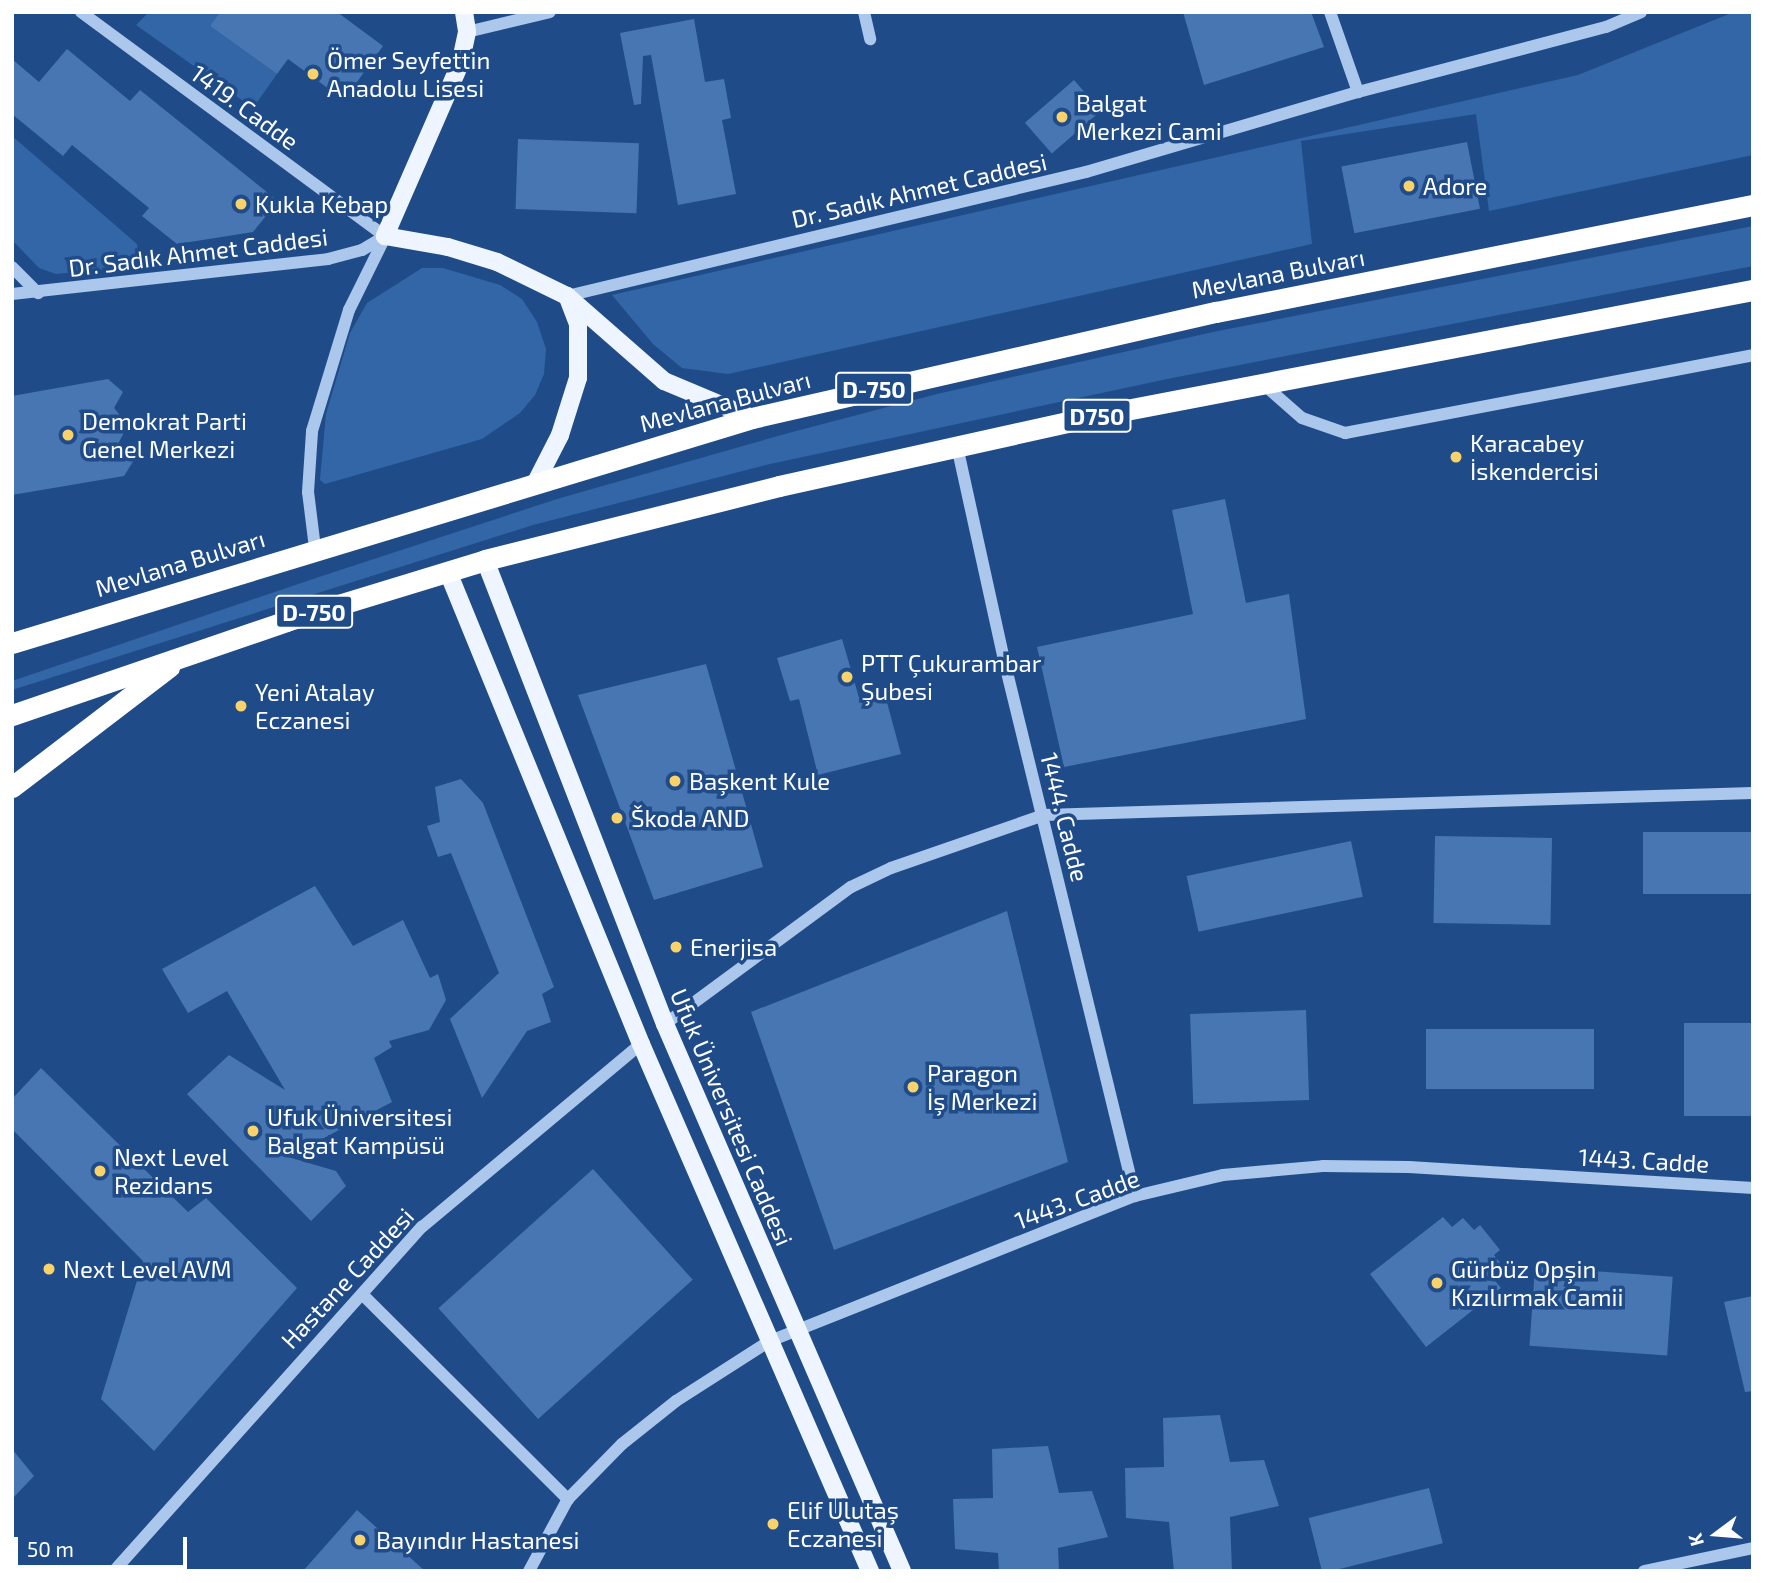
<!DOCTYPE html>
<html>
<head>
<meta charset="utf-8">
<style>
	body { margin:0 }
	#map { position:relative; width:1765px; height:1583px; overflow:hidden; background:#1f4c89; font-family:"Exo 2",sans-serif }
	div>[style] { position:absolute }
	.green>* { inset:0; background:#3366a7 }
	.building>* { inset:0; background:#4876b2; transform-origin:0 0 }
	.minor>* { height:12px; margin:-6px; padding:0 6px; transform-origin:6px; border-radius:6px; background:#abc7eb }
	.major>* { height:18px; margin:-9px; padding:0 9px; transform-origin:9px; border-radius:9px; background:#eff5fe }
	.highway>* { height:21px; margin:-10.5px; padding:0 10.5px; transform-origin:10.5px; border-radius:10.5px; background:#fff }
	.dots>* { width:19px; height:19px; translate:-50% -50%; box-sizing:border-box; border:4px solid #1f4c89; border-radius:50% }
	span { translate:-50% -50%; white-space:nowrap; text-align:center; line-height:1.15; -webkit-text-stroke:7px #1f4c89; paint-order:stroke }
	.shield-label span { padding:2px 5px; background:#1f4c89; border:2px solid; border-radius:5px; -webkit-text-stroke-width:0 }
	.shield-label { font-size:23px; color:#fff; font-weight:700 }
	.poi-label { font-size:24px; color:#fff }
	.left { translate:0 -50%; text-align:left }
	.street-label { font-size:24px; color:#fff }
	.frame { position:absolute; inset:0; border:14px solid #fff; pointer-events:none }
	.north { position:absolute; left:1681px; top:1499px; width:70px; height:70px; -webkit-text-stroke:5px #1f4c89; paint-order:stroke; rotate:254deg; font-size:19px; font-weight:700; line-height:28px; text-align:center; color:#fff }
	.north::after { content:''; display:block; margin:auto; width:24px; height:32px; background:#fff; clip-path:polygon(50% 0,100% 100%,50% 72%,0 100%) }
	.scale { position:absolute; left:14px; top:1537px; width:173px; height:32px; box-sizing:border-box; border:4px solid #fff; border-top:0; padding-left:9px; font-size:21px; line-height:24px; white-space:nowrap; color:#fff; -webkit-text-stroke:5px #1f4c89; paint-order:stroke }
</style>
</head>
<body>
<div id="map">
	<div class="green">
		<div style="clip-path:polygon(149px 12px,220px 12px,210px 26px,277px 74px,253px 108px,136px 25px)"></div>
		<div style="clip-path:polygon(1734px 12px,1753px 12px,1753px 155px,1489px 211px,1476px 114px,1301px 141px,1312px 244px,728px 374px,682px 368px,653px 344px,612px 295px,1578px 75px)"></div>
		<div style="clip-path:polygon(12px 136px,137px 244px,139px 266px,56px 274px,39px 268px,12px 240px)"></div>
		<div style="clip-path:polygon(1753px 226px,1753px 266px,1172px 378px,770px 464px,533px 525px,12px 690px,12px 681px,325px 575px,557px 499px,785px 434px,937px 394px,1213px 332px)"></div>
		<div style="clip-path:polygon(422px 268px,443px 268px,500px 285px,522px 299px,537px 322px,546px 349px,544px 374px,535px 395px,520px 413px,482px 439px,325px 484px,320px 480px,326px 414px,350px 333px,367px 303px)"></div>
	</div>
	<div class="building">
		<div style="clip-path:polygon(220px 12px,337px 12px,383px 46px,344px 100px,288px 59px,277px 74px,210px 26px)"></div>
		<div style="clip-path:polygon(1183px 12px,1311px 12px,1324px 47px,1204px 85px)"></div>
		<div style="clip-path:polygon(694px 19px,705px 82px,724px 79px,731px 118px,722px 120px,736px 194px,678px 205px,651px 55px,643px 56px,641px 104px,634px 105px,620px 33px)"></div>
		<div style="clip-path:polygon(67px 49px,130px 101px,140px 90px,278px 201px,253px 232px,177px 244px,142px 216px,149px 208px,72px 145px,63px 156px,12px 114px,12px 59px,39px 82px)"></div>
		<div style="left:1074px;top:80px;width:41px;height:65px;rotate:49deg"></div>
		<div style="left:518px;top:139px;width:121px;height:70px;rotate:2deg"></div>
		<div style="left:1467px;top:142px;width:68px;height:128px;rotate:79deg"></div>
		<div style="clip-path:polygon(108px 379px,123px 392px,114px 408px,128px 425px,118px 444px,134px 460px,124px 476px,12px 495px,12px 396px)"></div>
		<div style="clip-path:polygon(1225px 499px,1246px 603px,1289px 594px,1306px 719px,1064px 767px,1037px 647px,1193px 614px,1172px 510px)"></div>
		<div style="clip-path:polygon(842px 639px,860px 701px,885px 695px,901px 754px,818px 775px,799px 699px,790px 701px,777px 658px)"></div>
		<div style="clip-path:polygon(706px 664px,763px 867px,654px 900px,578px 695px)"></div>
		<div style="clip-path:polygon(461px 779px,483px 803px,554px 987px,542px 994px,551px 1022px,527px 1031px,482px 1098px,450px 1019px,499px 973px,451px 853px,438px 857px,427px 826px,440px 822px,435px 787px)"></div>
		<div style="left:1753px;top:832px;width:62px;height:110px;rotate:90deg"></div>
		<div style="left:1552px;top:838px;width:87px;height:117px;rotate:91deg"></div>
		<div style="left:1351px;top:841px;width:57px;height:168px;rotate:78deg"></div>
		<div style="clip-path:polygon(315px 886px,353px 946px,403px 920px,430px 978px,438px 974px,446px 1000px,429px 1030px,389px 1041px,392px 1047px,374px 1058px,392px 1102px,288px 1157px,336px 1171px,346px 1186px,311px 1221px,187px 1094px,229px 1055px,285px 1090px,227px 991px,188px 1013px,162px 969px)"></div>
		<div style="clip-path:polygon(1007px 911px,1068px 1162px,834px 1250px,751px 1012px)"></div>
		<div style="left:1306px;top:1010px;width:90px;height:116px;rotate:88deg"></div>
		<div style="left:1753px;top:1023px;width:93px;height:69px;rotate:90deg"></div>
		<div style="left:1594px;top:1029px;width:60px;height:168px;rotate:90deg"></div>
		<div style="clip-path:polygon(41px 1068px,188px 1212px,206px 1198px,297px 1288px,154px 1451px,101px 1399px,143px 1261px,12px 1129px,12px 1099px)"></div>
		<div style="left:593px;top:1169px;width:149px;height:208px;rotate:48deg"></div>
		<div style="clip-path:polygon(1443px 1217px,1452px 1227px,1463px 1218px,1474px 1230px,1480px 1225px,1500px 1250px,1494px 1255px,1504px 1268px,1492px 1277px,1501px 1288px,1426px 1347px,1370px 1274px)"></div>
		<div style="left:1535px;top:1267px;width:138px;height:79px;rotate:4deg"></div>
		<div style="clip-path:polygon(1753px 1296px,1753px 1391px,1745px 1392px,1724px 1302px)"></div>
		<div style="clip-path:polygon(1220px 1415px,1230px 1462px,1264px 1460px,1279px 1506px,1230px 1517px,1232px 1571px,1174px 1571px,1169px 1522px,1126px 1518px,1125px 1468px,1164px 1467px,1163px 1418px)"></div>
		<div style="clip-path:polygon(1048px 1446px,1059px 1493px,1092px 1491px,1108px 1537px,1058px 1548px,1059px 1571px,999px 1571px,998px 1553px,955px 1549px,953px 1499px,993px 1498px,992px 1449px)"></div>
		<div style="clip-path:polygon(12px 1449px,34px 1476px,12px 1499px)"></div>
		<div style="left:1429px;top:1488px;width:57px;height:124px;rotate:76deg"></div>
		<div style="clip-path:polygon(357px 1510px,425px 1571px,303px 1571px)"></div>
	</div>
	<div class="minor">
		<div style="left:81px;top:12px;width:378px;rotate:36.4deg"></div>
		<div style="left:864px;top:12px;width:28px;rotate:77deg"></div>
		<div style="left:1330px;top:12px;width:85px;rotate:70.7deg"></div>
		<div style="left:467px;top:32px;width:85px;rotate:-13.5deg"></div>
		<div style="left:12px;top:267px;width:37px;rotate:45deg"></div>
		<div style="left:12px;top:294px;width:318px;rotate:-6.3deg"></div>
		<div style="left:328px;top:259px;width:35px;rotate:-15deg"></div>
		<div style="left:362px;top:250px;width:27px;rotate:-31deg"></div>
		<div style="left:567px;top:296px;width:534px;rotate:-13.44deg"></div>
		<div style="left:1086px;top:172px;width:284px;rotate:-16.4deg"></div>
		<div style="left:1358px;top:92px;width:256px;rotate:-14.7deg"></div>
		<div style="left:1606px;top:27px;width:38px;rotate:-23deg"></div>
		<div style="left:1262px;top:383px;width:53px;rotate:41.2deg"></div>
		<div style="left:1302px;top:418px;width:46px;rotate:19.2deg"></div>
		<div style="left:1345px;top:433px;width:415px;rotate:-10.8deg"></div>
		<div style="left:957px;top:446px;width:219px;rotate:77.6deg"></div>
		<div style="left:1004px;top:660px;width:552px;rotate:76.27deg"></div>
		<div style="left:315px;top:548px;width:56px;rotate:-97.1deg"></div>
		<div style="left:308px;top:492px;width:61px;rotate:-86.2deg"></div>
		<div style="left:312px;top:431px;width:127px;rotate:-73deg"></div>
		<div style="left:349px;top:310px;width:81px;rotate:-63.7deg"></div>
		<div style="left:665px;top:1024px;width:231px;rotate:-36.4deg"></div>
		<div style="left:851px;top:887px;width:44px;rotate:-25.4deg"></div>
		<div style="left:891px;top:868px;width:162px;rotate:-19.1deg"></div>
		<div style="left:1044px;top:815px;width:709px;rotate:-1.78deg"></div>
		<div style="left:362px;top:1294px;width:291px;rotate:44.9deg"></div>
		<div style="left:114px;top:1571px;width:462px;rotate:-48.2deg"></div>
		<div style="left:422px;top:1227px;width:285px;rotate:-39.9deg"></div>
		<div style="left:529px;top:1571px;width:82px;rotate:-61.6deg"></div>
		<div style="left:568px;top:1499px;width:77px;rotate:-45.5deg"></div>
		<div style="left:622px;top:1444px;width:69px;rotate:-38.5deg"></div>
		<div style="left:676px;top:1401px;width:112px;rotate:-32.6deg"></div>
		<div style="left:770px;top:1341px;width:393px;rotate:-21.7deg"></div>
		<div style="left:1135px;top:1196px;width:90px;rotate:-13.4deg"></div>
		<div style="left:1223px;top:1175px;width:100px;rotate:-5.1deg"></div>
		<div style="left:1323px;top:1166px;width:86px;rotate:0.7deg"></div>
		<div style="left:1409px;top:1167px;width:345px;rotate:3.5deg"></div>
		<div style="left:1644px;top:1571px;width:111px;rotate:-11.9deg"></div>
	</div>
	<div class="major">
		<div style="left:464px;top:12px;width:20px;rotate:81deg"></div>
		<div style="left:467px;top:32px;width:33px;rotate:102deg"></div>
		<div style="left:460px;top:64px;width:188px;rotate:113.6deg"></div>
		<div style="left:385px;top:236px;width:64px;rotate:9.9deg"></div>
		<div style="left:448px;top:247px;width:51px;rotate:17deg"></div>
		<div style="left:497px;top:262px;width:78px;rotate:25.9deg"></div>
		<div style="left:567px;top:296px;width:129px;rotate:41.2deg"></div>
		<div style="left:664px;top:381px;width:95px;rotate:22.8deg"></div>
		<div style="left:536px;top:482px;width:53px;rotate:-62.9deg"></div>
		<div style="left:560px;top:435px;width:60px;rotate:-72.5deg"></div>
		<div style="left:578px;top:378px;width:54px;rotate:-90deg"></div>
		<div style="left:578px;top:324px;width:30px;rotate:-111deg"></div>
		<div style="left:485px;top:560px;width:498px;rotate:68.8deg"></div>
		<div style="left:665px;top:1024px;width:596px;rotate:66.57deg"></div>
		<div style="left:448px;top:572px;width:510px;rotate:67.76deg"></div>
		<div style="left:641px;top:1044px;width:575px;rotate:66.51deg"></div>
	</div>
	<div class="highway">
		<div style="left:12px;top:643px;width:773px;rotate:-16.91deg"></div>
		<div style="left:752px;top:418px;width:476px;rotate:-12.9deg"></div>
		<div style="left:1216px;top:312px;width:548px;rotate:-11.27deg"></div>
		<div style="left:12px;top:715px;width:290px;rotate:-18.9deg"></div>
		<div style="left:286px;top:621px;width:208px;rotate:-17deg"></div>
		<div style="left:485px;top:560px;width:303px;rotate:-14.1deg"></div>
		<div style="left:779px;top:486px;width:329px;rotate:-12.5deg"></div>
		<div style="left:1100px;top:415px;width:665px;rotate:-10.84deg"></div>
		<div style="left:12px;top:787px;width:198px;rotate:-37.4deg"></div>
	</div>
	<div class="dots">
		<div style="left:313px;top:74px;background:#f9d26b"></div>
		<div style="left:1062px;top:117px;background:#f9d26b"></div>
		<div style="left:1409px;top:186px;background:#f9d26b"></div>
		<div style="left:241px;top:204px;background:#f9d26b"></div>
		<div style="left:68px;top:435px;background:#f9d26b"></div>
		<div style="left:1456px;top:457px;background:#f9d26b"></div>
		<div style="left:847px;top:677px;background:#f9d26b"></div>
		<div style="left:241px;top:706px;background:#f9d26b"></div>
		<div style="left:675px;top:781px;background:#f9d26b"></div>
		<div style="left:617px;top:818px;background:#f9d26b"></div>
		<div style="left:676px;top:947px;background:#f9d26b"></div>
		<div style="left:913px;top:1087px;background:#f9d26b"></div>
		<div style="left:253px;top:1131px;background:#f9d26b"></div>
		<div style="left:100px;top:1171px;background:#f9d26b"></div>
		<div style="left:49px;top:1269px;background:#f9d26b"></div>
		<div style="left:1437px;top:1283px;background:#f9d26b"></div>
		<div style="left:773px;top:1524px;background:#f9d26b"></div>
		<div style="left:360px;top:1540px;background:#f9d26b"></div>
	</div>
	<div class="shield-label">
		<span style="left:874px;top:389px">D-750</span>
		<span style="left:1097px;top:416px">D750</span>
		<span style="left:314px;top:612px">D-750</span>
	</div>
	<div class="poi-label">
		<span class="left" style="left:327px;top:74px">Ömer Seyfettin<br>Anadolu Lisesi</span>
		<span class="left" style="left:1076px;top:117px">Balgat<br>Merkezi Cami</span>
		<span class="left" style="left:1423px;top:186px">Adore</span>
		<span class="left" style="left:255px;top:204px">Kukla Kebap</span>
		<span class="left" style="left:82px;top:435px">Demokrat Parti<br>Genel Merkezi</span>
		<span class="left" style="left:1470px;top:457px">Karacabey<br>İskendercisi</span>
		<span class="left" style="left:861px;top:677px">PTT Çukurambar<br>Şubesi</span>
		<span class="left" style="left:255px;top:706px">Yeni Atalay<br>Eczanesi</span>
		<span class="left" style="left:689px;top:781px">Başkent Kule</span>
		<span class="left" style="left:631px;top:818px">Škoda AND</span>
		<span class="left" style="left:690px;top:947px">Enerjisa</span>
		<span class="left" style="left:927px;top:1087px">Paragon<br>İş Merkezi</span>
		<span class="left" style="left:267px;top:1131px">Ufuk Üniversitesi<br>Balgat Kampüsü</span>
		<span class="left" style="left:114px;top:1171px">Next Level<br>Rezidans</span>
		<span class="left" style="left:63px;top:1269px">Next Level AVM</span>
		<span class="left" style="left:1451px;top:1283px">Gürbüz Opşin<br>Kızılırmak Camii</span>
		<span class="left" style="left:787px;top:1524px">Elif Ulutaş<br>Eczanesi</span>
		<span class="left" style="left:376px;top:1540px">Bayındır Hastanesi</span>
	</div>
	<div class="street-label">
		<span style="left:245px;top:107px;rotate:36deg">1419. Cadde</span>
		<span style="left:919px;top:190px;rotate:-13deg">Dr. Sadık Ahmet Caddesi</span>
		<span style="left:198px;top:252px;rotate:-7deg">Dr. Sadık Ahmet Caddesi</span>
		<span style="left:1278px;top:273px;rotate:-11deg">Mevlana Bulvarı</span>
		<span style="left:725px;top:401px;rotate:-15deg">Mevlana Bulvarı</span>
		<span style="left:180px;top:563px;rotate:-17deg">Mevlana Bulvarı</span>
		<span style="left:1065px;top:817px;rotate:76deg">1444. Cadde</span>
		<span style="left:732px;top:1117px;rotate:67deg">Ufuk Üniversitesi Caddesi</span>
		<span style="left:1644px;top:1160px;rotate:3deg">1443. Cadde</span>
		<span style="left:1077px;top:1199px;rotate:-20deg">1443. Cadde</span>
		<span style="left:347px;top:1278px;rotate:-47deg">Hastane Caddesi</span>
	</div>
	<div class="frame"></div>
	<div class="north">K</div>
	<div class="scale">50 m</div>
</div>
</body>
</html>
